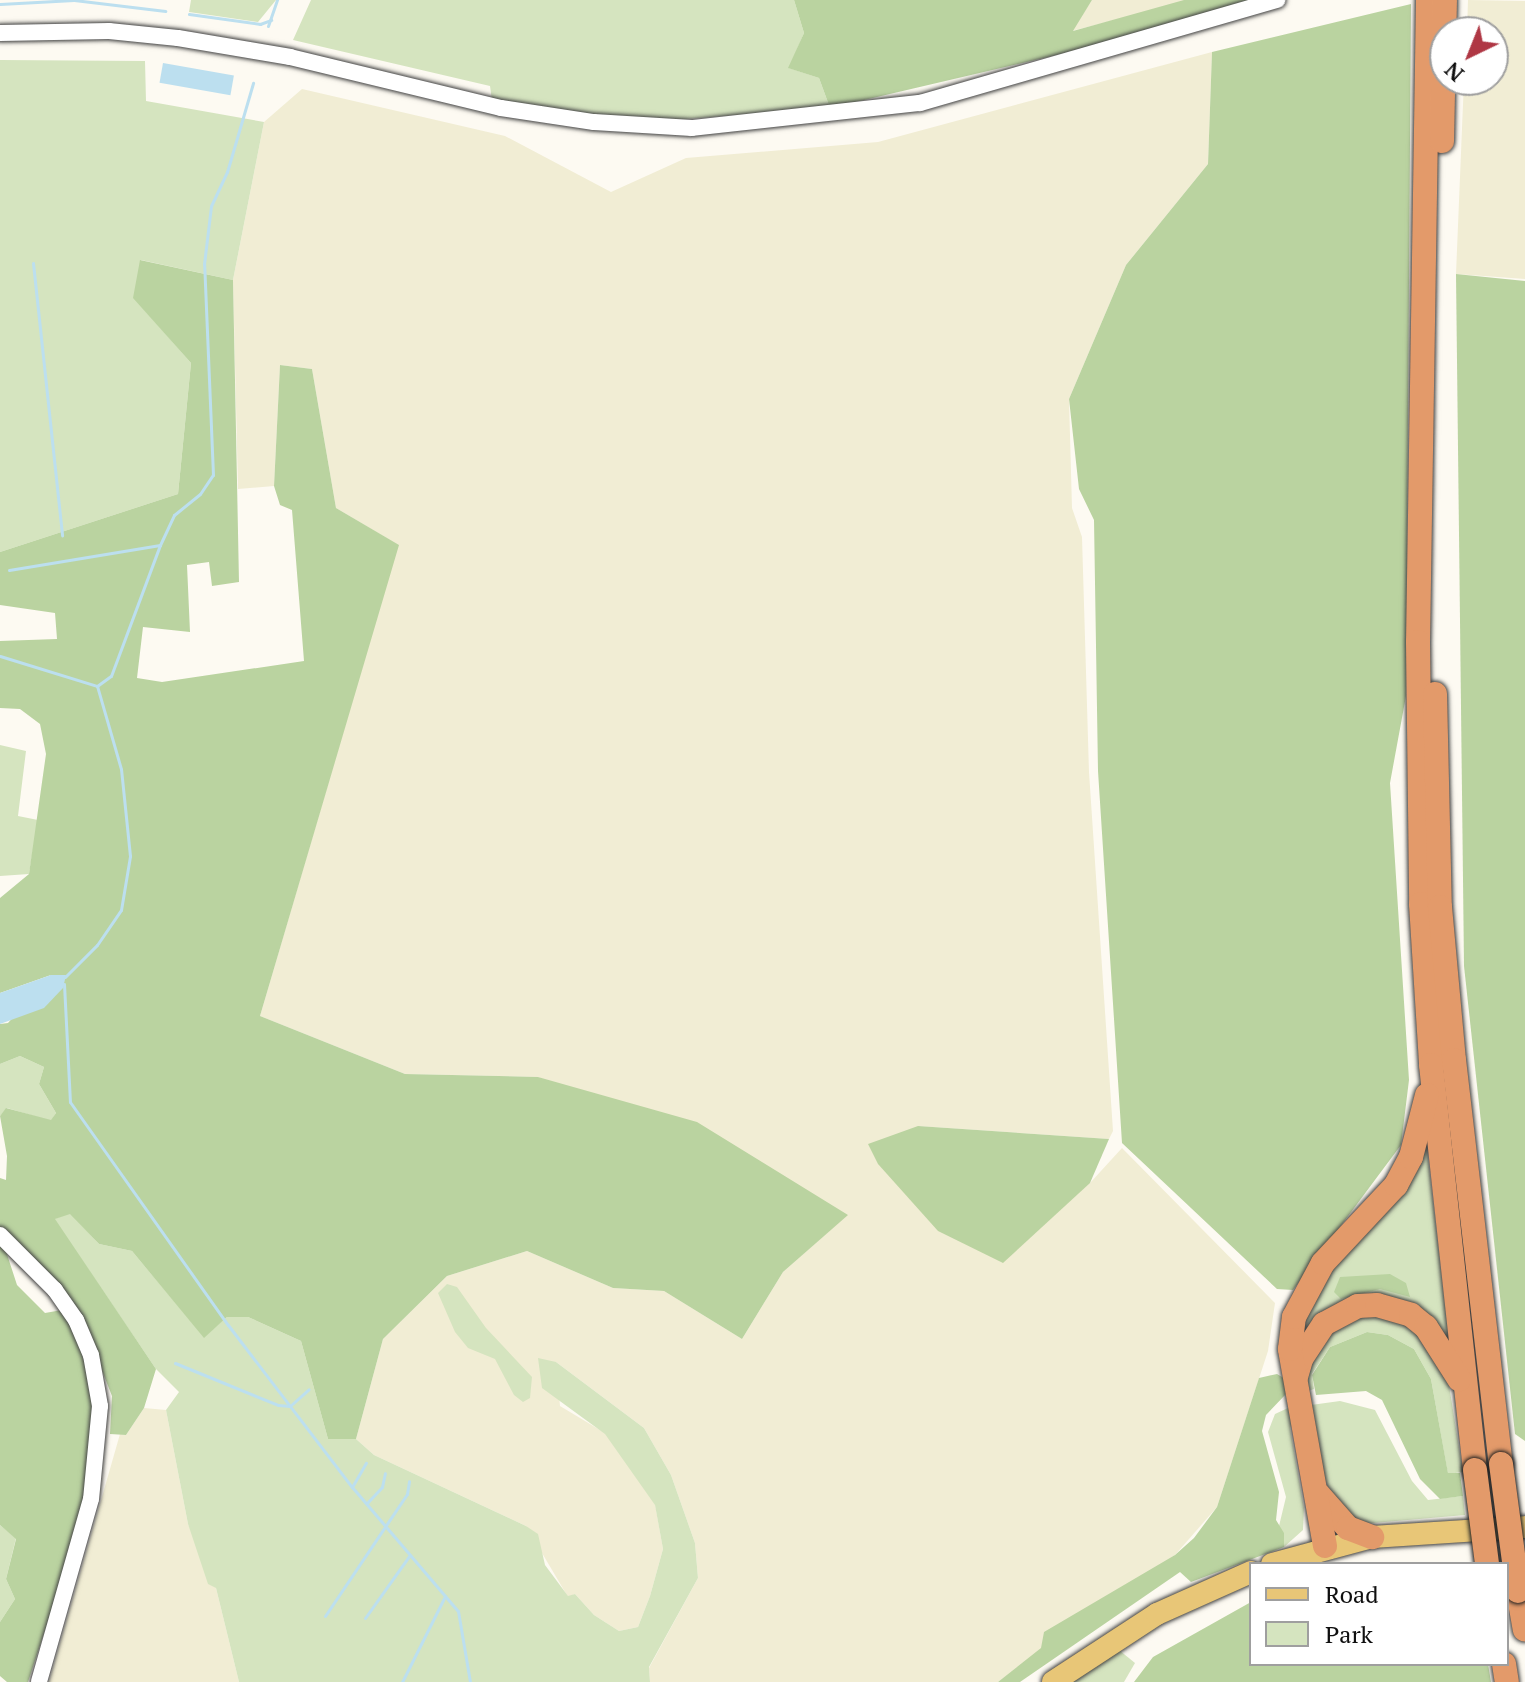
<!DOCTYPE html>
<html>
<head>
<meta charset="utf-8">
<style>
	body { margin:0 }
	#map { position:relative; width:1525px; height:1682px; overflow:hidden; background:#fdfaf2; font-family:"PT Serif",serif }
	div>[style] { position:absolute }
	.farmland>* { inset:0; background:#f1edd4 }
	.green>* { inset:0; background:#d5e4bf }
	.forest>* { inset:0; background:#bad3a0 }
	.water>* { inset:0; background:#bcdfef; transform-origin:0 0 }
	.stream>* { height:3px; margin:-1.5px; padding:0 1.5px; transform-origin:1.5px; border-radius:1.5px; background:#bcdfef }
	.roads { filter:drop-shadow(0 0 2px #424242) drop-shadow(0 0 2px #424242) }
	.minor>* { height:16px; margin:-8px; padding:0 8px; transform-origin:8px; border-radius:8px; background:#fff }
	.major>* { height:22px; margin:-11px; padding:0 11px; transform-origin:11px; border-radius:11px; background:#e8c677 }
	.highway>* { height:24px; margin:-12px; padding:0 12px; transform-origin:12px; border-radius:12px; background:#e39a6a }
	.bridges { filter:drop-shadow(0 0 2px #202020) drop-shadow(0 0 2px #202020) }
	.highway-bridge>* { height:24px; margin:-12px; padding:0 12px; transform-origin:12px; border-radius:12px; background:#e39a6a }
	span { translate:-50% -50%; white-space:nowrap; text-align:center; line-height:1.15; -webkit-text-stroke:8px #fff; paint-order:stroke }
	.legend { position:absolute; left:1249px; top:1562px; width:260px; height:104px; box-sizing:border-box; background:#fff; border:2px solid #9f9f9f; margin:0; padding:10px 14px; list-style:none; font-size:24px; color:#0f0f0f }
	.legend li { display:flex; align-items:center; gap:16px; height:40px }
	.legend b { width:40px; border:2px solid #9f9f9f }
	.north { position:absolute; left:1429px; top:16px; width:80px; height:80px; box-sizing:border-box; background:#fff; border:2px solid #9f9f9f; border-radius:50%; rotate:223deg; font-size:22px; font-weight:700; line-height:32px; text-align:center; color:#0f0f0f }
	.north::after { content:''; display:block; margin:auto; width:28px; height:36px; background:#af3744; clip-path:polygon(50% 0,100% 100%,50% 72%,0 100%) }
</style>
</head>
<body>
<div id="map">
	<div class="farmland">
		<div style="clip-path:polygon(1092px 0,1192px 0,1072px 31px)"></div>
		<div style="clip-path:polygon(1468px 0,1525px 1px,1525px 279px,1456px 274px,1464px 80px,1493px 80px,1493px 32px,1467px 32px)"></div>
		<div style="clip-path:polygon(1212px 52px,1208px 164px,1126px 265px,1069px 399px,1072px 508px,1082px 537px,1089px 772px,1113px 1131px,1109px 1139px,918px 1126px,1090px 1183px,1122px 1148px,1275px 1303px,1268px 1351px,1217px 1507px,1175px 1555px,998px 1682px,650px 1682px,649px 1668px,698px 1578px,695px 1543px,671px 1475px,644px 1428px,556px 1362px,560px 1406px,605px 1433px,655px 1504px,663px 1549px,650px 1596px,638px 1627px,619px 1631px,594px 1615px,575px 1594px,568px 1597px,526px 1526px,374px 1455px,356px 1439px,383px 1339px,447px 1276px,527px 1251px,613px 1288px,664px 1291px,742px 1339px,783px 1272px,847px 1215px,538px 1077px,405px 1074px,260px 1016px,398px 545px,336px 508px,312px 369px,280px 365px,274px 486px,238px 489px,233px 280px,264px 122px,302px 89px,505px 136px,611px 192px,686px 158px,878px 142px)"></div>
		<div style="clip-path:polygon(144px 1408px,166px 1410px,188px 1524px,216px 1588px,239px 1682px,49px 1682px,120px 1434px,126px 1435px)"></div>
	</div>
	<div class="green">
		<div style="clip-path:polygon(191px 0,276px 0,258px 22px,189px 12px)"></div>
		<div style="clip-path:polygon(311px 0,794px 0,804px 33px,789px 68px,819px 78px,830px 108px,672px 120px,592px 117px,492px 100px,490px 86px,293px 40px)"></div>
		<div style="clip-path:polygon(0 60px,145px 61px,146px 101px,264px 122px,233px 280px,141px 260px,134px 298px,191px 363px,178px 494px,0 552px)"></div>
		<div style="clip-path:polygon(0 745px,26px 751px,18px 816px,38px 820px,29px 874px,0 876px)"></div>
		<div style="clip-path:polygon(20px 1056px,44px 1067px,39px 1084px,56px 1113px,51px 1121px,7px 1108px,0 1116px,0 1064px)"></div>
		<div style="clip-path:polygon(1426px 1141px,1449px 1341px,1378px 1300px,1300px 1353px,1306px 1304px)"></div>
		<div style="clip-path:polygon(70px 1213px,99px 1244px,132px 1251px,204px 1337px,227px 1317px,248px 1317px,301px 1341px,328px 1439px,356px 1439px,374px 1455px,526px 1526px,538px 1534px,545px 1565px,568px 1596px,575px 1594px,594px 1615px,619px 1631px,638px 1627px,650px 1596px,663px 1549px,655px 1505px,605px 1434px,542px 1388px,538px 1358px,556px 1362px,644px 1428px,671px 1475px,695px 1543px,698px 1578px,649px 1667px,650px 1682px,239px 1682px,216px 1588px,208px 1584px,188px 1524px,166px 1410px,179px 1392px,156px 1369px,54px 1219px)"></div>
		<div style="clip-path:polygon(447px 1284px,457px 1287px,486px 1328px,532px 1377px,530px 1398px,523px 1402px,514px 1395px,495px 1359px,468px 1348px,455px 1332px,438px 1293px)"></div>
		<div style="clip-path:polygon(1359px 1313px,1408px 1320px,1447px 1373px,1463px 1472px,1448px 1474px,1431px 1379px,1414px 1349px,1388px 1335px,1367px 1332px,1330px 1347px,1312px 1374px,1314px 1389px,1305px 1392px,1308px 1362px,1317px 1343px)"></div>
		<div style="clip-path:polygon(1340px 1401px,1375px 1410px,1412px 1481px,1428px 1500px,1463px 1496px,1465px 1515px,1373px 1523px,1355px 1522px,1336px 1506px,1324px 1477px,1311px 1405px)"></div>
		<div style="clip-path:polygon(1288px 1408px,1294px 1417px,1290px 1428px,1304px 1508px,1303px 1530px,1284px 1547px,1279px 1526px,1286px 1497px,1268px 1432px,1275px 1414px)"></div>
		<div style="clip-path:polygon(0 1525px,16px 1538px,6px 1579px,15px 1599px,0 1622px)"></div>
		<div style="clip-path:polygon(1119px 1650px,1135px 1663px,1124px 1682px,1067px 1682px)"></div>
	</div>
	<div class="forest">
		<div style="clip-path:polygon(794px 0,1092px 0,1073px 31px,1184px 0,1257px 0,1061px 54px,830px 108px,819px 78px,788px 68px,804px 33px)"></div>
		<div style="clip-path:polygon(1411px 4px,1406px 696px,1390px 783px,1409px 1080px,1401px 1145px,1293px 1290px,1277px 1289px,1122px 1143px,1098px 771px,1094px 520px,1079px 489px,1069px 399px,1126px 265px,1208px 164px,1212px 52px)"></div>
		<div style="clip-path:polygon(140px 260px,233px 280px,239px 582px,212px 586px,209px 562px,187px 565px,190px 632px,143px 627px,137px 678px,162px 682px,304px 661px,292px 510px,280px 505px,274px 486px,280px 365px,312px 369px,336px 508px,399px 545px,260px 1016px,405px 1074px,538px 1077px,697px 1122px,848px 1215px,783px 1272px,742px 1339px,664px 1291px,613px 1288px,527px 1251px,447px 1276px,383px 1339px,356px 1439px,328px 1439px,301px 1341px,248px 1317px,227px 1317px,204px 1338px,132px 1251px,99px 1244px,70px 1214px,55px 1219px,156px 1369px,144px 1408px,126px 1435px,110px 1434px,112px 1396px,83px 1322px,4px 1245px,17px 1285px,45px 1313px,62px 1310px,77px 1337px,93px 1391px,94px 1451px,76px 1536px,28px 1682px,7px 1682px,0 1676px,0 1622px,15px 1599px,6px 1579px,16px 1539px,0 1525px,0 1178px,6px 1180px,7px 1156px,0 1116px,6px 1108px,51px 1120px,56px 1113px,39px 1084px,44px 1067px,20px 1056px,0 1064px,0 1024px,8px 1023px,51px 975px,0 993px,0 898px,29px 874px,46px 754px,40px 724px,20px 709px,0 708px,0 641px,57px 639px,55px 613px,0 605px,0 552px,178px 494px,191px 363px,133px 298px)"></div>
		<div style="clip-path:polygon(1456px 274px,1525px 281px,1525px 1441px,1515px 1434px,1464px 966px)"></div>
		<div style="clip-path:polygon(918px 1126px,1109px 1139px,1090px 1183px,1003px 1263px,938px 1231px,878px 1164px,868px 1144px)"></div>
		<div style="clip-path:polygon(1390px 1274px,1406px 1283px,1410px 1297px,1380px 1289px,1341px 1299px,1334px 1292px,1340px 1277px)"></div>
		<div style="clip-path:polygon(1367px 1332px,1388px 1335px,1414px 1349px,1431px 1379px,1448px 1473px,1460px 1473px,1463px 1496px,1440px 1499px,1420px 1479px,1382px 1400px,1366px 1391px,1316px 1395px,1312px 1375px,1330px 1347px)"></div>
		<div style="clip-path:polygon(1277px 1374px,1287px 1380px,1286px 1394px,1266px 1415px,1262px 1431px,1279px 1492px,1276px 1520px,1284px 1533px,1284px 1547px,1191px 1582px,1180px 1572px,1020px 1682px,998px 1682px,1041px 1648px,1044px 1632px,1175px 1555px,1194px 1538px,1217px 1507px,1259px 1378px)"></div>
		<div style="clip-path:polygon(1251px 1602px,1251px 1664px,1488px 1664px,1491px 1682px,1134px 1682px,1153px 1657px)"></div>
	</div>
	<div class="water">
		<div style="left:163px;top:63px;width:72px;height:20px;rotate:10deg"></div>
		<div style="clip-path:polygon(51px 975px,66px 975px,63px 988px,44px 1008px,0 1024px,0 993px)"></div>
	</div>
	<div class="stream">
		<div style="left:0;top:4px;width:74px;rotate:-3.1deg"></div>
		<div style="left:74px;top:0;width:92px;rotate:6.9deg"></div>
		<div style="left:189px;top:14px;width:72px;rotate:8deg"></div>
		<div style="left:260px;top:24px;width:12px;rotate:-20deg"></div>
		<div style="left:268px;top:26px;width:28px;rotate:-71deg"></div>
		<div style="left:33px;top:263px;width:274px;rotate:83.9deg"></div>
		<div style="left:9px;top:570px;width:153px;rotate:-9.4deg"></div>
		<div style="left:160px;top:545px;width:33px;rotate:-65deg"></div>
		<div style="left:174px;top:515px;width:33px;rotate:-39deg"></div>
		<div style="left:200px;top:494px;width:23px;rotate:-56deg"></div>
		<div style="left:213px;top:475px;width:211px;rotate:-92.4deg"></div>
		<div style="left:204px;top:264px;width:58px;rotate:-83.1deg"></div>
		<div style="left:211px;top:206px;width:38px;rotate:-65deg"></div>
		<div style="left:227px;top:172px;width:93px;rotate:-73.7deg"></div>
		<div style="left:0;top:656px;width:102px;rotate:17.2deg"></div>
		<div style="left:97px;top:686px;width:17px;rotate:-36deg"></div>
		<div style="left:111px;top:676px;width:140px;rotate:-69.5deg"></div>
		<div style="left:65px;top:977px;width:45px;rotate:-45deg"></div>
		<div style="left:97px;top:945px;width:42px;rotate:-55.6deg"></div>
		<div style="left:121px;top:910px;width:55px;rotate:-80.5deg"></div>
		<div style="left:130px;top:856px;width:87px;rotate:-95.9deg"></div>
		<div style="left:121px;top:769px;width:86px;rotate:-106.1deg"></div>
		<div style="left:64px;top:984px;width:118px;rotate:87.1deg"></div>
		<div style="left:70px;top:1102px;width:273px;rotate:54.7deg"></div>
		<div style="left:228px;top:1325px;width:204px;rotate:52.6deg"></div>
		<div style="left:352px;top:1487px;width:163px;rotate:49.5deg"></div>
		<div style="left:458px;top:1611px;width:72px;rotate:80.4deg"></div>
		<div style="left:175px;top:1363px;width:111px;rotate:22.2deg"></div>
		<div style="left:278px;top:1405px;width:12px;rotate:5deg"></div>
		<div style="left:290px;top:1406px;width:25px;rotate:-42deg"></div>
		<div style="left:352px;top:1487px;width:28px;rotate:-60deg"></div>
		<div style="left:367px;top:1503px;width:22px;rotate:-47deg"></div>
		<div style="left:382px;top:1487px;width:14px;rotate:-78deg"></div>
		<div style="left:325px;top:1616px;width:147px;rotate:-56.1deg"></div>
		<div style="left:407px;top:1494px;width:13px;rotate:-81deg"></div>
		<div style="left:365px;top:1618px;width:76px;rotate:-54.6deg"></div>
		<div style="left:402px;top:1682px;width:96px;rotate:-63.4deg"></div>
	</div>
	<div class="roads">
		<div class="minor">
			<div style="left:0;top:33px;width:109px;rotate:-1.1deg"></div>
			<div style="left:109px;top:31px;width:69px;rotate:5.8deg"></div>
			<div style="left:178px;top:38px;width:114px;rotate:9.6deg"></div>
			<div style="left:290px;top:57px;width:217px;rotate:13.6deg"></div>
			<div style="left:501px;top:108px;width:94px;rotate:8.6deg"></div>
			<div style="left:594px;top:122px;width:98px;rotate:3.5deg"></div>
			<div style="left:692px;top:128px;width:229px;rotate:-6.3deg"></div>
			<div style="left:920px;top:103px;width:372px;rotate:-16.1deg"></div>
			<div style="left:0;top:1235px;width:78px;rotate:45deg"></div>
			<div style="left:55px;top:1290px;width:37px;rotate:55deg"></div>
			<div style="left:76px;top:1320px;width:38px;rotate:67deg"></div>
			<div style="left:91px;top:1355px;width:52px;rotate:80deg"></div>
			<div style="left:100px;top:1406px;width:93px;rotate:95.5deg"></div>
			<div style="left:91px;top:1499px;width:190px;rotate:105.9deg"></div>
		</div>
		<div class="major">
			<div style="left:1272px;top:1564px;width:104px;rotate:-15.1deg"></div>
			<div style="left:1372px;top:1537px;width:153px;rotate:-3.7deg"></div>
			<div style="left:1053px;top:1682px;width:124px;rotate:-33.2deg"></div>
			<div style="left:1157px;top:1614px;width:103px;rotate:-24.1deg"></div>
		</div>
		<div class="highway">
			<div style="left:1428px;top:0;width:642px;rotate:90.89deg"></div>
			<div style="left:1418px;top:642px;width:262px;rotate:89.3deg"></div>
			<div style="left:1421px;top:904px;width:161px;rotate:86.4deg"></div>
			<div style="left:1431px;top:1065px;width:407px;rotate:83.8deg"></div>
			<div style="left:1442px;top:141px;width:141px;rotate:-88.8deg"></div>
			<div style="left:1435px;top:694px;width:213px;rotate:88.7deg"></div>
			<div style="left:1440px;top:907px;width:154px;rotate:84.8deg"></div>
			<div style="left:1454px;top:1060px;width:407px;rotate:83.4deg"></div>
			<div style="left:1296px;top:1377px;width:19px;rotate:-74deg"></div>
			<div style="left:1301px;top:1359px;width:42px;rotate:-56.7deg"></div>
			<div style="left:1324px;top:1324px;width:38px;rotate:-28deg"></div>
			<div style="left:1358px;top:1306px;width:19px;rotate:-3deg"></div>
			<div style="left:1377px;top:1305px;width:35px;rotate:16deg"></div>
			<div style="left:1411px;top:1315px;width:19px;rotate:39deg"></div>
			<div style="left:1426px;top:1327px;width:62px;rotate:57.6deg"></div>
			<div style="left:1318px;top:1494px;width:45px;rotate:48.6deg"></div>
			<div style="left:1348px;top:1528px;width:26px;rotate:21deg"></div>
			<div style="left:1325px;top:1546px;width:200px;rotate:-100.1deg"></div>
			<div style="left:1290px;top:1349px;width:32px;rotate:-83deg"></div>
			<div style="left:1294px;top:1317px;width:61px;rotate:-61.8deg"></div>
			<div style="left:1323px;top:1263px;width:107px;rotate:-46.9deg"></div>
			<div style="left:1396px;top:1185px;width:32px;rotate:-62deg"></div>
			<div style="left:1411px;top:1157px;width:64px;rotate:-75.5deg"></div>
			<div style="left:1518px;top:1591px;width:39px;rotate:80deg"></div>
			<div style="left:1504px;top:1664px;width:18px;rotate:81deg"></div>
		</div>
	</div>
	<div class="bridges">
		<div class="highway-bridge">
			<div style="left:1501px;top:1464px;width:128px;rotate:82.4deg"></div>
			<div style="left:1475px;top:1470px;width:95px;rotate:82.7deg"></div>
		</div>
	</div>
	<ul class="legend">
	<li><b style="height:10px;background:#e8c677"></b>Road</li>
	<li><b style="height:22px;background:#d5e4bf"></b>Park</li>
	</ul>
	<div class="north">N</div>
</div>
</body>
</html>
